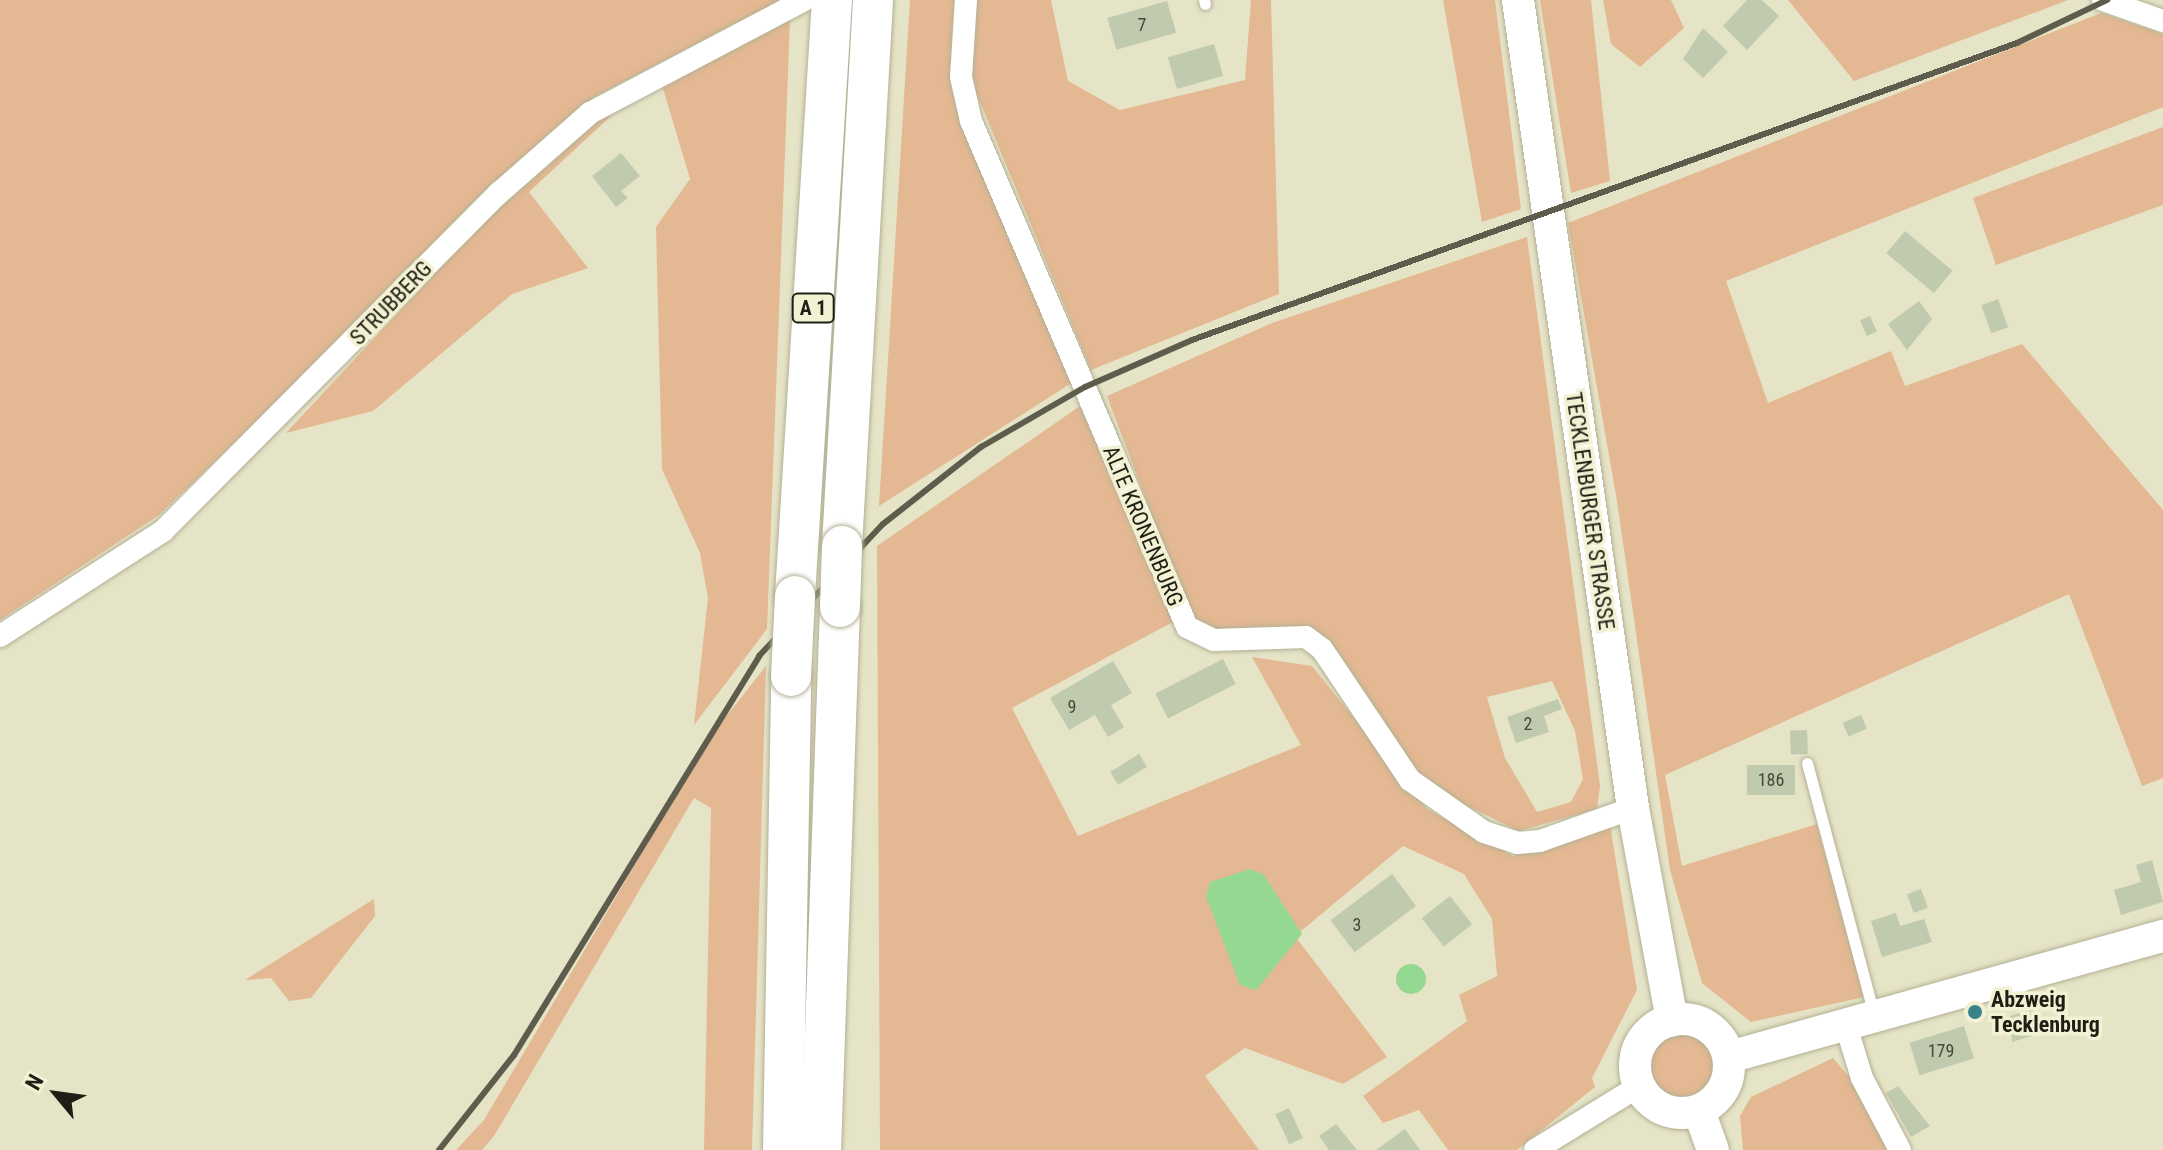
<!DOCTYPE html>
<html>
<head>
<meta charset="utf-8">
<style>
	body { margin:0 }
	#map { position:relative; width:2163px; height:1150px; overflow:hidden; background:#e6e4c7; font-family:"Roboto Condensed",sans-serif }
	div>[style] { position:absolute }
	.green>* { inset:0; background:#e3b892 }
	.round { border-radius:50% }
	.water>* { inset:0; background:#94d892 }
	.building>* { inset:0; background:#c0caaf; transform-origin:0 0 }
	.roads { filter:drop-shadow(0 0 2px #b3b095) drop-shadow(0 0 2px #b3b095) }
	.lane>* { height:11px; margin:-5.5px; padding:0 5.5px; transform-origin:5.5px; border-radius:5.5px; background:#fff }
	.street>* { height:22px; margin:-11px; padding:0 11px; transform-origin:11px; border-radius:11px; background:#fff }
	.secondary>* { height:32px; margin:-16px; padding:0 16px; transform-origin:16px; border-radius:16px; background:#fff }
	.secondary>.ring { margin:-16px; padding:0; box-sizing:content-box; background:none; border:32px solid #fff; border-radius:50% }
	.highway>* { height:40px; margin:-20px; padding:0 20px; transform-origin:20px; border-radius:20px; background:#fff }
	.rail>* { height:6px; margin:-3px; padding:0 3px; transform-origin:3px; border-radius:3px; background:#5e5c4c }
	.bridges { filter:drop-shadow(0 0 2px #b3b095) drop-shadow(0 0 2px #b3b095) }
	.highway-bridge>* { height:40px; margin:-20px; padding:0 20px; transform-origin:20px; border-radius:20px; background:#fff }
	.dots>* { width:22px; height:22px; translate:-50% -50%; box-sizing:border-box; border:4px solid #f3f1d4; border-radius:50% }
	span { translate:-50% -50%; white-space:nowrap; text-align:center; line-height:1.15; -webkit-text-stroke:7px #f3f1d4; paint-order:stroke }
	.number-label { font-size:18px; color:#47493b }
	.number-label span { -webkit-text-stroke-width:0 }
	.shield-label span { padding:2px 6px; background:#f3f1d4; border:2px solid; border-radius:6px; -webkit-text-stroke-width:0 }
	.shield-label { font-size:20px; color:#1f1e14; font-weight:700 }
	.street-label { font-size:22px; color:#1f1e14 }
	.poi-label { font-size:22px; color:#1f1e14; font-weight:700 }
	.left { translate:0 -50%; text-align:left }
	.north { position:absolute; left:16px; top:1054px; width:80px; height:80px; -webkit-text-stroke:6px #f3f1d4; paint-order:stroke; rotate:299deg; font-size:22px; font-weight:700; line-height:32px; text-align:center; color:#1f1e14 }
	.north::after { content:''; display:block; margin:auto; width:28px; height:36px; background:#1f1e14; clip-path:polygon(50% 0,100% 100%,50% 72%,0 100%) }
</style>
</head>
<body>
<div id="map">
	<div class="green">
		<div style="clip-path:polygon(0 0,781px 0,594px 97px,159px 515px,0 620px)"></div>
		<div style="clip-path:polygon(910px 0,954px 0,950px 73px,982px 173px,1073px 382px,879px 506px)"></div>
		<div style="clip-path:polygon(977px 0,1051px 0,1068px 81px,1120px 110px,1245px 80px,1251px 0,1271px 0,1279px 294px,1091px 370px,971px 80px)"></div>
		<div style="clip-path:polygon(1443px 0,1495px 0,1521px 209px,1482px 222px)"></div>
		<div style="clip-path:polygon(1540px 0,1591px 0,1610px 181px,1571px 193px)"></div>
		<div style="clip-path:polygon(1603px 0,1671px 0,1684px 28px,1640px 67px,1611px 44px)"></div>
		<div style="clip-path:polygon(1788px 0,2068px 0,1854px 81px)"></div>
		<div style="clip-path:polygon(2101px 13px,2163px 34px,2163px 107px,1726px 281px,1768px 403px,1891px 351px,1905px 386px,2022px 344px,2163px 510px,2163px 778px,2142px 786px,2069px 594px,1665px 775px,1682px 866px,1817px 824px,1864px 997px,1751px 1022px,1702px 983px,1670px 870px,1617px 501px,1568px 223px)"></div>
		<div style="clip-path:polygon(790px 20px,767px 629px,694px 725px,708px 598px,700px 553px,662px 469px,656px 227px,690px 179px,662px 85px,626px 102px,529px 192px,588px 268px,512px 294px,373px 411px,286px 433px,476px 229px,608px 112px,692px 66px)"></div>
		<div style="clip-path:polygon(2163px 127px,2163px 205px,1996px 265px,1973px 198px)"></div>
		<div style="clip-path:polygon(evenodd,1527px 237px,1600px 786px,1597px 809px,1519px 831px,1440px 793px,1416px 770px,1337px 650px,1209px 628px,1189px 614px,1107px 396px,1272px 323px,1527px 237px,1552px 681px,1575px 731px,1583px 779px,1571px 802px,1537px 812px,1505px 758px,1487px 697px,1552px 681px)"></div>
		<div style="clip-path:polygon(1080px 406px,1173px 622px,1012px 708px,1078px 836px,1301px 745px,1252px 657px,1312px 666px,1427px 809px,1513px 856px,1610px 825px,1637px 990px,1592px 1078px,1595px 1087px,1517px 1150px,1448px 1150px,1419px 1110px,1383px 1123px,1363px 1096px,1467px 1021px,1459px 995px,1497px 976px,1492px 919px,1464px 874px,1403px 846px,1295px 936px,1387px 1057px,1343px 1084px,1245px 1048px,1205px 1076px,1259px 1150px,880px 1150px,877px 546px)"></div>
		<div style="clip-path:polygon(766px 666px,752px 1150px,704px 1150px,711px 808px,694px 798px,494px 1136px,482px 1150px,456px 1150px,484px 1120px,713px 733px)"></div>
		<div style="clip-path:polygon(374px 899px,375px 916px,311px 998px,289px 1001px,271px 978px,245px 980px)"></div>
		<div class="round" style="left:1647px;top:1031px;width:72px;height:72px"></div>
		<div style="clip-path:polygon(1833px 1058px,1857px 1086px,1888px 1150px,1743px 1150px,1740px 1116px,1751px 1097px)"></div>
	</div>
	<div class="water">
		<div style="clip-path:polygon(1250px 869px,1264px 875px,1302px 934px,1256px 990px,1240px 985px,1206px 897px,1210px 882px)"></div>
		<div class="round" style="left:1396px;top:964px;width:30px;height:30px"></div>
	</div>
	<div class="building">
		<div style="clip-path:polygon(1747px 0,1762px 0,1779px 16px,1747px 50px,1723px 26px)"></div>
		<div style="left:1167px;top:1px;width:33px;height:62px;rotate:74deg"></div>
		<div style="clip-path:polygon(1703px 28px,1728px 52px,1703px 78px,1683px 59px)"></div>
		<div style="left:1214px;top:44px;width:33px;height:48px;rotate:74deg"></div>
		<div style="clip-path:polygon(621px 153px,640px 176px,621px 191px,628px 198px,616px 207px,592px 176px)"></div>
		<div style="left:1905px;top:231px;width:62px;height:29px;rotate:40deg"></div>
		<div style="left:1998px;top:299px;width:30px;height:18px;rotate:70deg"></div>
		<div style="clip-path:polygon(1919px 301px,1932px 319px,1907px 350px,1888px 324px)"></div>
		<div style="left:1870px;top:316px;width:17px;height:11px;rotate:66deg"></div>
		<div style="left:1223px;top:659px;width:28px;height:76px;rotate:63deg"></div>
		<div style="clip-path:polygon(1113px 661px,1132px 693px,1111px 705px,1124px 727px,1108px 737px,1095px 715px,1069px 730px,1050px 698px)"></div>
		<div style="clip-path:polygon(1558px 699px,1562px 709px,1544px 716px,1549px 732px,1516px 743px,1507px 717px)"></div>
		<div style="left:1861px;top:715px;width:15px;height:20px;rotate:67deg"></div>
		<div style="left:1807px;top:730px;width:24px;height:17px;rotate:88deg"></div>
		<div style="left:1139px;top:754px;width:15px;height:34px;rotate:58deg"></div>
		<div style="left:1795px;top:765px;width:30px;height:48px;rotate:90deg"></div>
		<div style="clip-path:polygon(2152px 860px,2163px 902px,2121px 915px,2114px 890px,2141px 882px,2136px 865px)"></div>
		<div style="left:1392px;top:874px;width:40px;height:77px;rotate:53deg"></div>
		<div style="left:1921px;top:889px;width:20px;height:15px;rotate:70deg"></div>
		<div style="left:1450px;top:896px;width:36px;height:36px;rotate:52deg"></div>
		<div style="clip-path:polygon(1896px 913px,1900px 926px,1924px 919px,1932px 942px,1882px 957px,1871px 921px)"></div>
		<div style="clip-path:polygon(2034px 1009px,2041px 1033px,2012px 1042px,2010px 1016px)"></div>
		<div style="left:1964px;top:1026px;width:34px;height:57px;rotate:73deg"></div>
		<div style="clip-path:polygon(1898px 1086px,1930px 1126px,1911px 1137px,1886px 1093px)"></div>
		<div style="left:1289px;top:1108px;width:33px;height:15px;rotate:65deg"></div>
		<div style="clip-path:polygon(1336px 1124px,1357px 1150px,1329px 1150px,1319px 1136px)"></div>
		<div style="clip-path:polygon(1405px 1129px,1420px 1150px,1376px 1150px)"></div>
	</div>
	<div class="roads">
		<div class="lane">
			<div style="left:1204px;top:0;width:4px;rotate:76deg"></div>
			<div style="left:1807px;top:763px;width:260px;rotate:75.1deg"></div>
		</div>
		<div class="street">
			<div style="left:966px;top:0;width:77px;rotate:93.7deg"></div>
			<div style="left:961px;top:77px;width:45px;rotate:77.2deg"></div>
			<div style="left:971px;top:121px;width:550px;rotate:66.88deg"></div>
			<div style="left:1187px;top:627px;width:30px;rotate:26deg"></div>
			<div style="left:1214px;top:640px;width:92px;rotate:-1.9deg"></div>
			<div style="left:1306px;top:637px;width:20px;rotate:37deg"></div>
			<div style="left:1322px;top:649px;width:158px;rotate:56.1deg"></div>
			<div style="left:1410px;top:780px;width:90px;rotate:35.1deg"></div>
			<div style="left:1484px;top:832px;width:35px;rotate:18deg"></div>
			<div style="left:1517px;top:843px;width:23px;rotate:-5deg"></div>
			<div style="left:1540px;top:841px;width:99px;rotate:-19.5deg"></div>
			<div style="left:2103px;top:0;width:64px;rotate:19.3deg"></div>
			<div style="left:0;top:636px;width:194px;rotate:-32.8deg"></div>
			<div style="left:163px;top:531px;width:477px;rotate:-45.2deg"></div>
			<div style="left:499px;top:193px;width:121px;rotate:-41.3deg"></div>
			<div style="left:590px;top:113px;width:242px;rotate:-27.8deg"></div>
			<div style="left:1847px;top:1029px;width:51px;rotate:73deg"></div>
			<div style="left:1862px;top:1078px;width:81px;rotate:62.2deg"></div>
			<div style="left:1535px;top:1150px;width:122px;rotate:-31.6deg"></div>
		</div>
		<div class="secondary">
			<div style="left:1518px;top:0;width:816px;rotate:81.9deg"></div>
			<div style="left:1633px;top:808px;width:216px;rotate:79.6deg"></div>
			<div class="ring" style="left:1635px;top:1019px;width:62px;height:62px"></div>
			<div style="left:1729px;top:1057px;width:451px;rotate:-15.6deg"></div>
			<div style="left:1699px;top:1111px;width:41px;rotate:70.3deg"></div>
		</div>
		<div class="highway">
			<div style="left:842px;top:546px;width:547px;rotate:-86.75deg"></div>
			<div style="left:795px;top:596px;width:597px;rotate:-86.45deg"></div>
			<div style="left:783px;top:1150px;width:474px;rotate:-89deg"></div>
			<div style="left:821px;top:1150px;width:543px;rotate:-88deg"></div>
		</div>
	</div>
	<div class="rail">
		<div style="left:439px;top:1150px;width:121px;rotate:-51.7deg"></div>
		<div style="left:514px;top:1055px;width:468px;rotate:-58.4deg"></div>
		<div style="left:759px;top:656px;width:181px;rotate:-46.8deg"></div>
		<div style="left:883px;top:524px;width:125px;rotate:-38.2deg"></div>
		<div style="left:981px;top:447px;width:120px;rotate:-30deg"></div>
		<div style="left:1085px;top:387px;width:117px;rotate:-23.7deg"></div>
		<div style="left:1192px;top:340px;width:877px;rotate:-19.8deg"></div>
		<div style="left:2017px;top:43px;width:100px;rotate:-25.5deg"></div>
	</div>
	<div class="bridges">
		<div class="highway-bridge">
			<div style="left:840px;top:607px;width:61px;rotate:-88.1deg"></div>
			<div style="left:791px;top:676px;width:80px;rotate:-87.1deg"></div>
		</div>
	</div>
	<div class="dots">
		<div style="left:1975px;top:1012px;background:#3a828a"></div>
	</div>
	<div class="number-label">
		<span style="left:1142px;top:25px">7</span>
		<span style="left:1072px;top:707px">9</span>
		<span style="left:1528px;top:724px">2</span>
		<span style="left:1771px;top:780px">186</span>
		<span style="left:1357px;top:925px">3</span>
		<span style="left:1941px;top:1051px">179</span>
	</div>
	<div class="shield-label">
		<span style="left:813px;top:308px">A 1</span>
	</div>
	<div class="street-label">
		<span style="left:391px;top:303px;rotate:-46deg">STRUBBERG</span>
		<span style="left:1590px;top:511px;rotate:82deg">TECKLENBURGER STRASSE</span>
		<span style="left:1143px;top:526px;rotate:67deg">ALTE KRONENBURG</span>
	</div>
	<div class="poi-label">
		<span class="left" style="left:1991px;top:1012px">Abzweig<br>Tecklenburg</span>
	</div>
	<div class="north">N</div>
</div>
</body>
</html>
